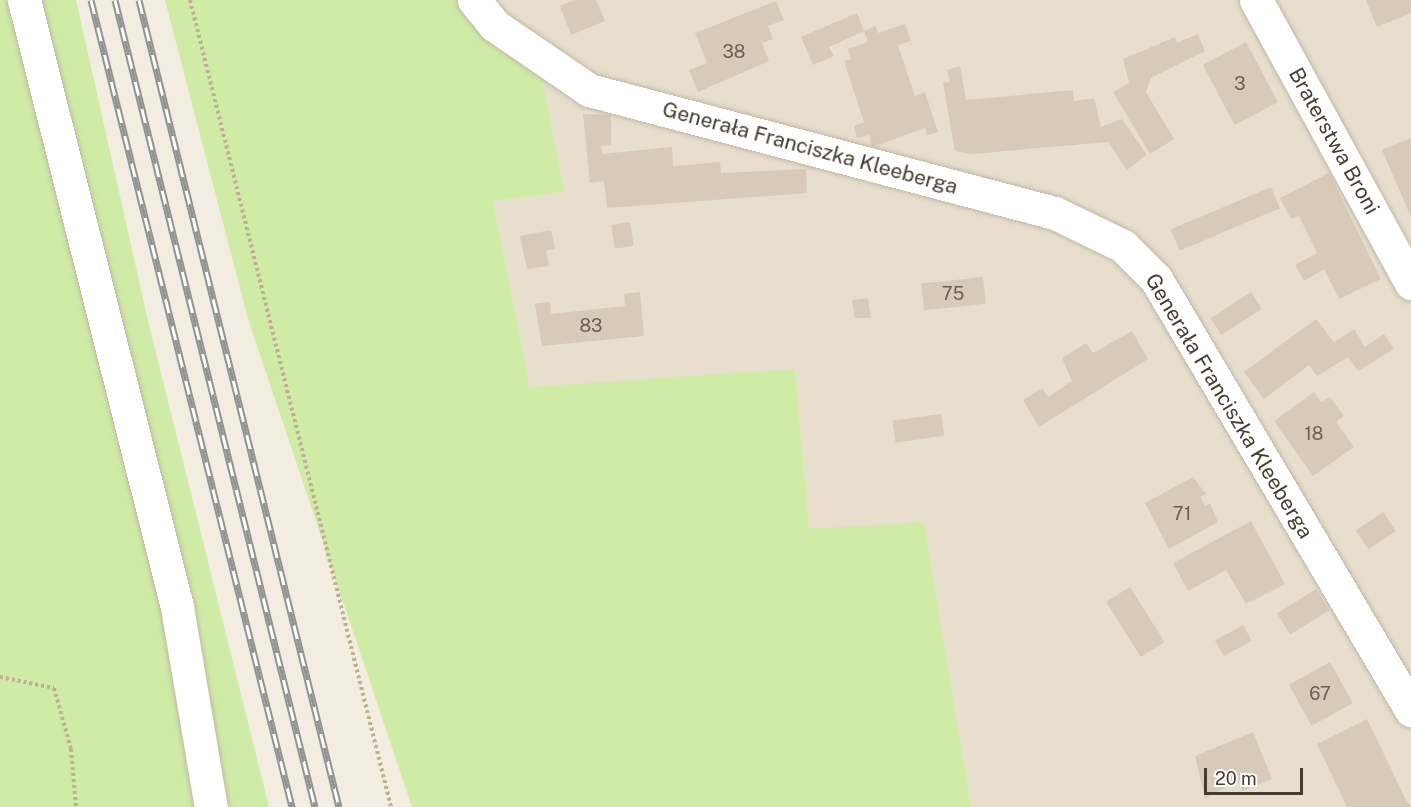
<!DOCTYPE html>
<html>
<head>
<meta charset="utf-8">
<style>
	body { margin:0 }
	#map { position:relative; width:1411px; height:807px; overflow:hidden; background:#f2ece1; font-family:"Public Sans",sans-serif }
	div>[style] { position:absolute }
	.residential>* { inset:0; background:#e7dece }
	.green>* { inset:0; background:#cfeba5 }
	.building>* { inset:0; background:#d8cab8; transform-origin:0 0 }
	.path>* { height:4px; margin-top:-2px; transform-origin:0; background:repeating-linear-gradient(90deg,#c1af93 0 3px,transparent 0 6px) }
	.roads { filter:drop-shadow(0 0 2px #c1b6a6) drop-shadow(0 0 2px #c1b6a6) }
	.minor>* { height:33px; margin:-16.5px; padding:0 16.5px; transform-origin:16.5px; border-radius:16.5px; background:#fff }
	.rail>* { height:7px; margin-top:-3.5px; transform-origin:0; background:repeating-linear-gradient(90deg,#fff 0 14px,#939393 0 28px); box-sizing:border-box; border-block:2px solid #939393 }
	span { translate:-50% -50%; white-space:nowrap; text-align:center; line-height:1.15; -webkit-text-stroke:5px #fff; paint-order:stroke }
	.number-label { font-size:18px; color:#696053 }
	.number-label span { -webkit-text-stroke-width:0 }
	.street-label { font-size:21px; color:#443c31 }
	.scale { position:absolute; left:1204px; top:768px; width:99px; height:27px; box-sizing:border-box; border:3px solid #443c31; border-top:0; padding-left:8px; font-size:18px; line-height:21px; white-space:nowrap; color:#443c31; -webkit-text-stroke:4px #fff; paint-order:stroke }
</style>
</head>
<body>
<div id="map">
	<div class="residential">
		<div style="clip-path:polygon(484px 0,1411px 0,1411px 807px,971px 807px,924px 523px,809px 530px,795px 370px,530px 387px,493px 201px,564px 192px)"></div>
	</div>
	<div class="green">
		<div style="clip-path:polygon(0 0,76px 0,148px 321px,269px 807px,0 807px)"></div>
		<div style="clip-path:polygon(165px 0,484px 0,537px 54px,564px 192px,493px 201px,530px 387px,795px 369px,809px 529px,924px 522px,971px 807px,412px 807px,248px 319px)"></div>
	</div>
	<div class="building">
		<div style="clip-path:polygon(574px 0,596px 0,605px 21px,571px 35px,560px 6px)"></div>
		<div style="clip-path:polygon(1366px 0,1411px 0,1411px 13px,1377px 27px)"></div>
		<div style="clip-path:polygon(776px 1px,784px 20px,768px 26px,773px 39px,762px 43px,769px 61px,698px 92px,689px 70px,707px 63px,695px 33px)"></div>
		<div style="clip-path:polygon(857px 13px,864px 31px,829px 47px,834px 56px,813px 65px,801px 37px)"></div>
		<div style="clip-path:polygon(905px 24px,911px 41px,898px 45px,915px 96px,925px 92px,938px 132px,927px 135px,925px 128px,872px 147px,869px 135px,857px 138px,854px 126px,864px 122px,844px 61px,851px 59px,848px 49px,868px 42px,864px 31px,876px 26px,878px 33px)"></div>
		<div style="clip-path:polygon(1198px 34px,1205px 51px,1151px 78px,1146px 92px,1174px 139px,1150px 154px,1113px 92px,1129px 83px,1123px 59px,1175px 37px,1177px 43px)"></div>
		<div style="left:1246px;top:42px;width:68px;height:49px;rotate:62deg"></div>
		<div style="clip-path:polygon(960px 66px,966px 100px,1073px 90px,1074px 101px,1094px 98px,1101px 127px,1122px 119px,1147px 155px,1127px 170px,1108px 142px,972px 154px,955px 151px,943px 83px,950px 82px,947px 70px)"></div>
		<div style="clip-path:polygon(583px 114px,611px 115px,611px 145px,601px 146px,602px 154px,672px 147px,673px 166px,720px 162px,721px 173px,806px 169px,807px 193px,607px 208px,604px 181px,590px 183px)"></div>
		<div style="clip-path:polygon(1411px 138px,1411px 217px,1382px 150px)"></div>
		<div style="clip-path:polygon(1329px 173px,1381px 279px,1339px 299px,1324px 269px,1304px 281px,1295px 265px,1317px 253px,1299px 216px,1291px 219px,1280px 198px)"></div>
		<div style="left:1271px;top:187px;width:23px;height:109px;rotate:67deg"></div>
		<div style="left:630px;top:222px;width:24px;height:19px;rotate:81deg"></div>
		<div style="clip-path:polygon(551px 230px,555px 249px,546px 250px,549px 266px,527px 269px,520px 236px)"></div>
		<div style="left:983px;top:277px;width:27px;height:62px;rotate:84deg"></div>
		<div style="clip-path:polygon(640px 292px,644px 336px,542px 346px,535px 304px,550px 302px,551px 314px,625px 306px,624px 294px)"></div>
		<div style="left:1251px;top:292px;width:20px;height:48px;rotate:57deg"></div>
		<div style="clip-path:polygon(868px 298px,871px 318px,855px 318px,852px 300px)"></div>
		<div style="clip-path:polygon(1316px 319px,1334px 342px,1354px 329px,1365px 347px,1384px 334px,1394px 349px,1358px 371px,1348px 357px,1317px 376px,1309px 365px,1264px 399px,1244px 372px)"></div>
		<div style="clip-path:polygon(1132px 331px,1148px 359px,1039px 427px,1023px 400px,1042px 388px,1048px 397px,1072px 381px,1062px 358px,1086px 343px,1093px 353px)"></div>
		<div style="clip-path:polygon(1314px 392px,1321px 402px,1330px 397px,1344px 416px,1336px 422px,1354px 447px,1313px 476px,1274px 421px)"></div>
		<div style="left:941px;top:414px;width:22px;height:49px;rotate:82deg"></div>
		<div style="clip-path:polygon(1193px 477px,1206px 494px,1200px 497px,1205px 506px,1210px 503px,1218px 522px,1169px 549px,1145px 503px)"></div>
		<div style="left:1383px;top:512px;width:23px;height:33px;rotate:56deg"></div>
		<div style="clip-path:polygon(1251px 521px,1285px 584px,1246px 604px,1226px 570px,1188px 591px,1173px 563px)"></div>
		<div style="left:1130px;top:587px;width:65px;height:28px;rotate:58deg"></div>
		<div style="left:1316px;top:589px;width:25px;height:46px;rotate:58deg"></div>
		<div style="left:1243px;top:625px;width:18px;height:32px;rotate:61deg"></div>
		<div style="left:1330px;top:662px;width:47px;height:47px;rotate:61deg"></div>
		<div style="clip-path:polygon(1367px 719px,1405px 798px,1411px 807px,1347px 807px,1317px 744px)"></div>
		<div style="clip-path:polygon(1253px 732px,1272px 779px,1242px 791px,1239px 781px,1205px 798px,1195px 756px)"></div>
	</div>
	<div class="path">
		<div style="left:190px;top:0;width:832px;rotate:76.01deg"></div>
		<div style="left:0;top:677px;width:55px;rotate:11.5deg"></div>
		<div style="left:54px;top:688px;width:63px;rotate:74.4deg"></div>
		<div style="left:71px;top:749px;width:58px;rotate:85.1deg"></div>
	</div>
	<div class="roads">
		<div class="minor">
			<div style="left:24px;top:0;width:626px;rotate:75.85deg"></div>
			<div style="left:177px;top:607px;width:203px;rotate:80.4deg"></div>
			<div style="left:474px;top:0;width:32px;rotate:51deg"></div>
			<div style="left:494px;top:25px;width:115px;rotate:34.4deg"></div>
			<div style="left:589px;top:90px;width:482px;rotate:14.8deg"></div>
			<div style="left:1055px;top:213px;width:76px;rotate:25.9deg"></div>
			<div style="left:1123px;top:246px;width:47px;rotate:45deg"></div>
			<div style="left:1156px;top:279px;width:501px;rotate:59.39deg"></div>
			<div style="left:1256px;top:0;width:323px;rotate:61.3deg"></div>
		</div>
	</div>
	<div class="rail">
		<div style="left:91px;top:0;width:832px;rotate:76.01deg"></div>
		<div style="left:115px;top:0;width:831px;rotate:76.08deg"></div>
		<div style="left:139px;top:0;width:831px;rotate:76.08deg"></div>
	</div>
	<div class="number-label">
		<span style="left:734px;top:52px">38</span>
		<span style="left:1240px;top:84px">3</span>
		<span style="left:953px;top:294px">75</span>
		<span style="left:591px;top:326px">83</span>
		<span style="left:1314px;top:434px">18</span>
		<span style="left:1182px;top:514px">71</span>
		<span style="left:1320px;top:694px">67</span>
	</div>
	<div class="street-label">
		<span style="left:1334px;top:141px;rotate:61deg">Braterstwa Broni</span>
		<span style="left:810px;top:148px;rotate:15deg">Generała Franciszka Kleeberga</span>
		<span style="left:1229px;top:406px;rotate:59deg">Generała Franciszka Kleeberga</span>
	</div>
	<div class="scale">20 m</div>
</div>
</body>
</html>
